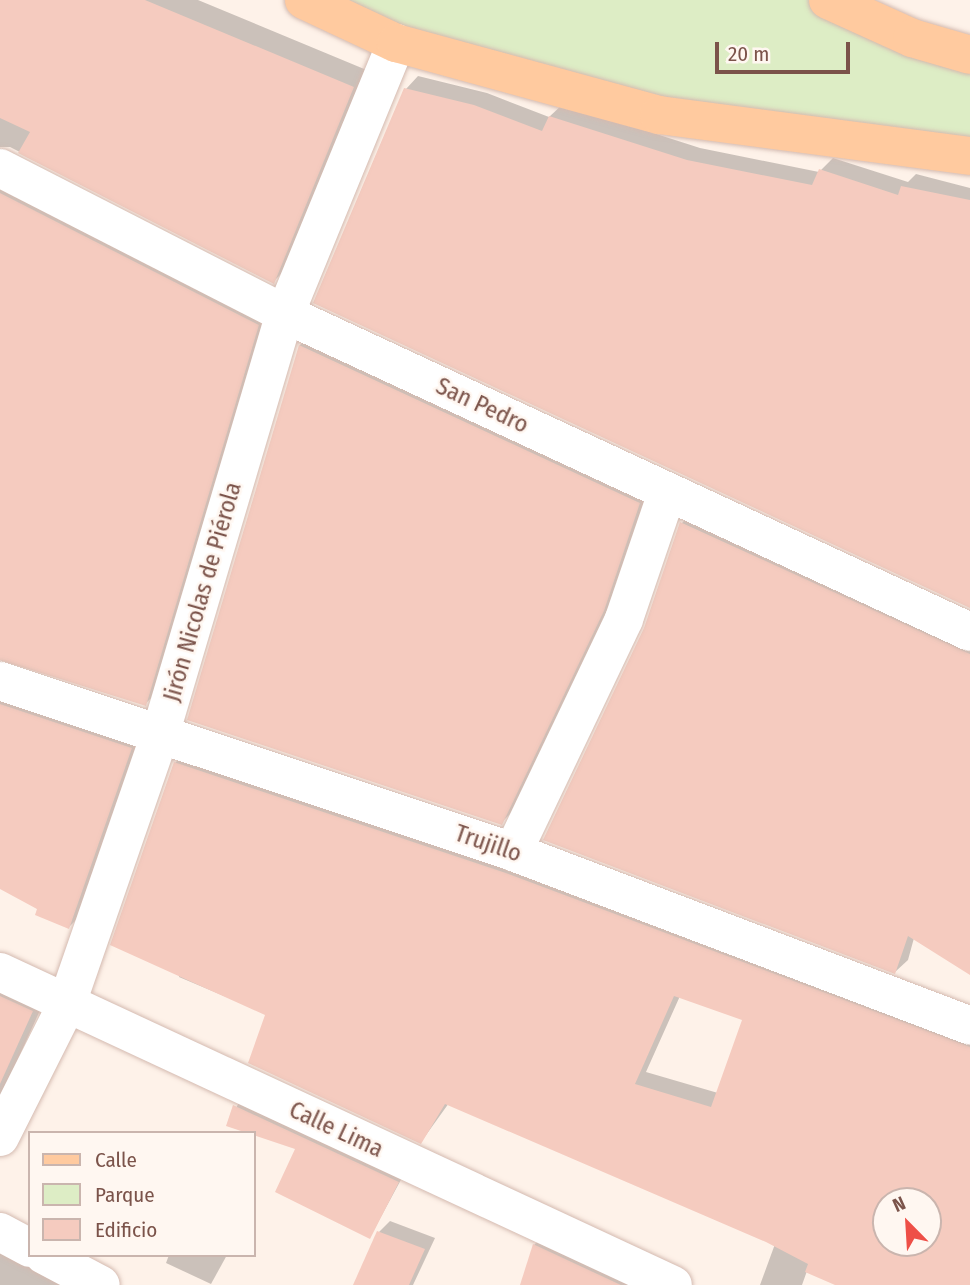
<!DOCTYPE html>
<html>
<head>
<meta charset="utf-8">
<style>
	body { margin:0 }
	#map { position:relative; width:970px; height:1285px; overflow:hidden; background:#fef2e9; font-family:"Fira Sans Condensed",sans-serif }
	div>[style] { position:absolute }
	.green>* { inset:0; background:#ddedc5 }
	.shadow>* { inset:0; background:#0003 }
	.building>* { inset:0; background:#f5cbbf }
	.roads { filter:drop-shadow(0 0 2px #d4bab0) drop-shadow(0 0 2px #d4bab0) }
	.minor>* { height:38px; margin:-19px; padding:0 19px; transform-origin:19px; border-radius:19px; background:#fff }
	.major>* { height:38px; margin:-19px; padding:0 19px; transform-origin:19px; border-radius:19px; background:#ffca9f }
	span { translate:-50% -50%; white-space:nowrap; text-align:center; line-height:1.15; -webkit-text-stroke:5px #fff7f1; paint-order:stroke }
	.street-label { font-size:24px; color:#7b534a }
	.legend { position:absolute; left:28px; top:1131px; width:228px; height:126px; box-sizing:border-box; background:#fff7f1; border:2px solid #cab5ae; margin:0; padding:9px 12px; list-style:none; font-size:21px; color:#7b534a }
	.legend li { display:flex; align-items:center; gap:14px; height:35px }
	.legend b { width:35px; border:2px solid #cab5ae }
	.north { position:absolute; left:872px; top:1187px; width:70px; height:70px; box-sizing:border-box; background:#fff7f1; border:2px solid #cab5ae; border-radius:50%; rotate:336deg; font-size:19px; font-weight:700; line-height:28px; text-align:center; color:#7b534a }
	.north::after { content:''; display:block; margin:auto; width:24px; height:32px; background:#ee4f47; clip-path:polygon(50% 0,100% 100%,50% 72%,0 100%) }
	.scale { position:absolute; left:715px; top:42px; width:135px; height:32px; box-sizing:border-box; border:4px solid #7b534a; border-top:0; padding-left:9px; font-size:21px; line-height:24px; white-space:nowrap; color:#7b534a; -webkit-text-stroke:5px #fff7f1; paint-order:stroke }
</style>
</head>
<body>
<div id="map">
	<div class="green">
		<div style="clip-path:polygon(304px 0,828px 0,970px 55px,970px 156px,659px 115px)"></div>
	</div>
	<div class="shadow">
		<div style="clip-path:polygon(0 0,198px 0,369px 71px,289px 266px,273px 282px,10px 147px,0 147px)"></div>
		<div style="clip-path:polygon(418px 76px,487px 93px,549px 117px,563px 104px,700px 148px,819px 172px,833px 158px,908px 182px,916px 174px,970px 188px,970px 606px,406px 89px)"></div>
		<div style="clip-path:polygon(0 166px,274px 309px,161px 689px,145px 704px,0 660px)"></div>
		<div style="clip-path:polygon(316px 330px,655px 488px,618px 594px,516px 808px,501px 823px,189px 719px,300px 345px)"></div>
		<div style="clip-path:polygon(694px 510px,970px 638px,970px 972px,914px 938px,908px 960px,895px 972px,645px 629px,682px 523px)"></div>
		<div style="clip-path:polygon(0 680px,147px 732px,85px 911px,69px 927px,0 887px)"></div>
		<div style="clip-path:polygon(evenodd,187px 751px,970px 1033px,970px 1285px,848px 1285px,807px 1271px,802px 1285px,760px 1285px,775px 1244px,449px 1103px,421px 1142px,267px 1014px,179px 977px,175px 763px,187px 751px,680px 996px,744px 1019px,718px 1093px,646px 1072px,680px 996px,187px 751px,886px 1201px,928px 1201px,928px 1243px,886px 1243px,886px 1201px)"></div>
		<div style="clip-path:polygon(0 973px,46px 997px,0 1099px)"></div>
		<div style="clip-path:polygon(240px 1100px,403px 1176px,370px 1237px,297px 1148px,228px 1125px)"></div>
		<div style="clip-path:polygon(390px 1221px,435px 1238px,413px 1285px,355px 1285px,379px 1232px)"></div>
		<div style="clip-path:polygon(546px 1233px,659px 1285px,521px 1285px,534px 1245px)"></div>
		<div style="clip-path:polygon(0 1247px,83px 1285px,0 1285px)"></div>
		<div style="clip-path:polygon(169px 1255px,227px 1255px,211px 1284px,166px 1263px)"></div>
	</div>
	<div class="building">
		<div style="clip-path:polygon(0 0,145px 0,354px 87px,274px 284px,18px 153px,30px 132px,0 118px)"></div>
		<div style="clip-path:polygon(404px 88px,474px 105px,542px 131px,549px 116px,687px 160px,812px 185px,819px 169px,898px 195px,901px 186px,970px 200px,970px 608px,313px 303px)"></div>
		<div style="clip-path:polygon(0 193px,259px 325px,146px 706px,0 660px)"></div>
		<div style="clip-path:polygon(299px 345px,640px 503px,604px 611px,502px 825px,187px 720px)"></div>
		<div style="clip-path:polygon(680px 522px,970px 654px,970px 975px,908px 936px,895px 974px,543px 840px,644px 628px)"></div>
		<div style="clip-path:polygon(0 704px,132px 748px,69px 929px,35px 915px,37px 909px,0 889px)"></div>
		<div style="clip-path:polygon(evenodd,174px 762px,506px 873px,970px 1047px,970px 1285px,835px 1285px,805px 1272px,808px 1264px,766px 1242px,445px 1104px,421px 1144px,248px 1063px,265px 1015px,110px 945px,174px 762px,674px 996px,742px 1020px,711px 1107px,635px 1084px,674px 996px,174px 762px,886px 1201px,928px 1201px,928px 1243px,886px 1243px,886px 1201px)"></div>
		<div style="clip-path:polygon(0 996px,33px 1011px,0 1084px)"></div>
		<div style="clip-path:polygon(233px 1105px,399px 1182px,370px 1239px,275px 1192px,295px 1149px,226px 1126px)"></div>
		<div style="clip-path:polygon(377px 1231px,425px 1249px,409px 1285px,353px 1285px)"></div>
		<div style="clip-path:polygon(533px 1244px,621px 1285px,520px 1285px)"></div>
	</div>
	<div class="roads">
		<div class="minor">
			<div style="left:0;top:168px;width:320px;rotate:27.1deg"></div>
			<div style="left:285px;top:314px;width:755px;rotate:24.9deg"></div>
			<div style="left:0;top:681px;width:541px;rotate:18.43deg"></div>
			<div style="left:513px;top:852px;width:489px;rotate:20.8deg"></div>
			<div style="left:513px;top:852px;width:258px;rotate:-64.5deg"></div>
			<div style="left:624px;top:619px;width:133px;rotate:-71.2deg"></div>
			<div style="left:0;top:972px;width:742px;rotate:24.94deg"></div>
			<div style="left:0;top:1137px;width:147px;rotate:-63.3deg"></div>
			<div style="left:66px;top:1006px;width:287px;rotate:-70.9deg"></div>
			<div style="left:160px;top:735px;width:439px;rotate:-73.5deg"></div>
			<div style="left:285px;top:314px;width:293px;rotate:-67.7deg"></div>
			<div style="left:0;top:1232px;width:34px;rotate:28deg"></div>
			<div style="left:44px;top:1255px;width:64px;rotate:27.8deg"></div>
		</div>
		<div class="major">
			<div style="left:304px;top:0;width:102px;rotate:25.1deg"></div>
			<div style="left:396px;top:43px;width:273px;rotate:15.3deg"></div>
			<div style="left:659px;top:115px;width:314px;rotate:7.5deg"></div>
			<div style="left:828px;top:0;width:92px;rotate:24.3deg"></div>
			<div style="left:912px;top:38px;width:60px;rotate:16.3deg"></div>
		</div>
	</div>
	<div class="street-label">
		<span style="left:482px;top:406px;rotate:25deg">San Pedro</span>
		<span style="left:203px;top:592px;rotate:-74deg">Jirón Nicolas de Piérola</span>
		<span style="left:488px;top:844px;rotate:19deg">Trujillo</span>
		<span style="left:336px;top:1130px;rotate:25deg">Calle Lima</span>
	</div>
	<ul class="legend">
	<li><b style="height:9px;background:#ffca9f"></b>Calle</li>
	<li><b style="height:19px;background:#ddedc5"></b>Parque</li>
	<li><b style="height:19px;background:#f5cbbf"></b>Edificio</li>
	</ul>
	<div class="north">N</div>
	<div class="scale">20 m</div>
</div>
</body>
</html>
